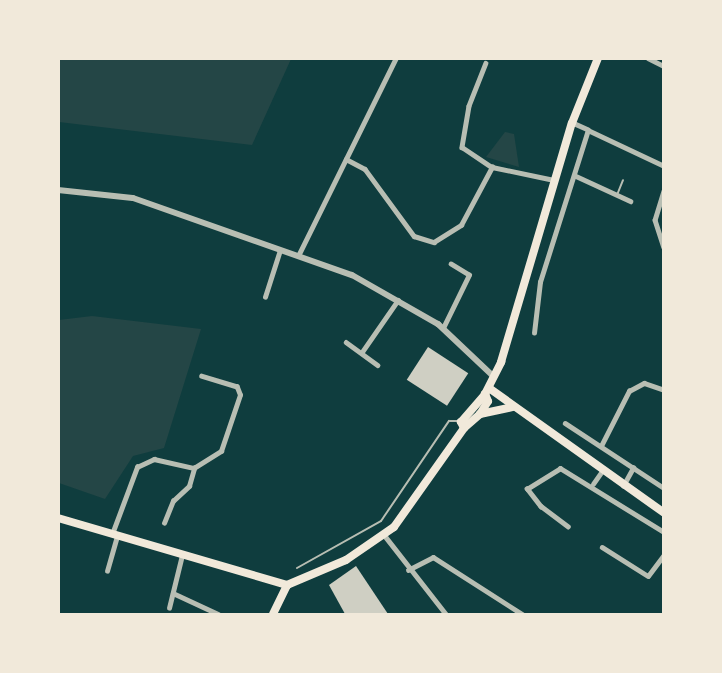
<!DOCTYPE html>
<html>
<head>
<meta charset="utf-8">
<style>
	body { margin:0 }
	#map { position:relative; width:722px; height:673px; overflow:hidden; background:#0f3d3e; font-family:Mulish,sans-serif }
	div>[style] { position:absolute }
	.green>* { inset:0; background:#244646 }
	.building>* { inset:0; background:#cfcfc3; transform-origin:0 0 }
	.service>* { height:2px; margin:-1px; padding:0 1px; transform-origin:1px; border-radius:1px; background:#b8beb3 }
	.minor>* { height:4.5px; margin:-2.25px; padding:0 2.25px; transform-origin:2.25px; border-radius:2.25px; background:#b8beb3 }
	.tertiary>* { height:6px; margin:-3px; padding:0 3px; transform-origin:3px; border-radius:3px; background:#b8beb3 }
	.primary>* { height:8px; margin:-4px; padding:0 4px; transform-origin:4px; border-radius:4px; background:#f1e9da }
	span { translate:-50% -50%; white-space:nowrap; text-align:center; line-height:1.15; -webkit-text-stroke:4.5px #f1e9da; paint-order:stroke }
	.frame { position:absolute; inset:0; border:60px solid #f1e9da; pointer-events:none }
</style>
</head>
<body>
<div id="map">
	<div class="green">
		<div style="clip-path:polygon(59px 58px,291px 58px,291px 59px,252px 145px,59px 122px)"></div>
		<div style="clip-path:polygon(505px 132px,514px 134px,519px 167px,486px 157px)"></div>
		<div style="clip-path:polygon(92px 316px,201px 329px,164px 448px,133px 456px,105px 499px,59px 483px,59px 320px)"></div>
	</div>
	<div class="building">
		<div style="left:428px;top:347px;width:48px;height:39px;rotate:33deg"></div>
		<div style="clip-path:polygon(356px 566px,388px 614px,345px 614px,329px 585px)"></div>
	</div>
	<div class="service">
		<div style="left:617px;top:195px;width:16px;rotate:-68deg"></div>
		<div style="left:297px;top:568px;width:96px;rotate:-29.2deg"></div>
		<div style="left:381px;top:521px;width:121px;rotate:-55.8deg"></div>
		<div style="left:449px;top:421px;width:9px"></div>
	</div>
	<div class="minor">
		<div style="left:648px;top:58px;width:18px;rotate:27deg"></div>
		<div style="left:486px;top:63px;width:46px;rotate:111.6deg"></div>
		<div style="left:469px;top:106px;width:42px;rotate:99.7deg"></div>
		<div style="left:462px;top:147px;width:36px;rotate:34deg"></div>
		<div style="left:492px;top:167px;width:63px;rotate:11.8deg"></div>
		<div style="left:588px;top:130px;width:84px;rotate:25.3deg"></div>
		<div style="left:346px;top:159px;width:21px;rotate:28deg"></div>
		<div style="left:365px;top:169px;width:83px;rotate:53.8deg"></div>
		<div style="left:414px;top:236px;width:21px;rotate:17deg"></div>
		<div style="left:434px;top:242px;width:32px;rotate:-32deg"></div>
		<div style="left:461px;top:225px;width:66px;rotate:-61.9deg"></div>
		<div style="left:576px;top:176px;width:60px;rotate:24.8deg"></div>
		<div style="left:664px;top:191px;width:30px;rotate:107deg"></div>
		<div style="left:655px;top:220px;width:28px;rotate:72deg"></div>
		<div style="left:298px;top:256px;width:221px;rotate:-63.7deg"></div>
		<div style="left:265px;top:297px;width:49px;rotate:-72.3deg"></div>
		<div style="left:443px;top:328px;width:59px;rotate:-63.9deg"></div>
		<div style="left:469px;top:275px;width:21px;rotate:-149deg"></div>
		<div style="left:534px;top:333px;width:51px;rotate:-83.3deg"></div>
		<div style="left:540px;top:282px;width:159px;rotate:-72.5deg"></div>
		<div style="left:588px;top:130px;width:17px;rotate:-156deg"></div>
		<div style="left:346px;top:342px;width:39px;rotate:36deg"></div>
		<div style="left:362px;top:352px;width:63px;rotate:-55.3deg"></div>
		<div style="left:565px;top:423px;width:118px;rotate:33.3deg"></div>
		<div style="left:601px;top:446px;width:62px;rotate:-63deg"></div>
		<div style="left:629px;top:391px;width:17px;rotate:-28deg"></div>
		<div style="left:644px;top:383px;width:21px;rotate:19deg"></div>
		<div style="left:593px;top:484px;width:16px;rotate:-55deg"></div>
		<div style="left:623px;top:486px;width:21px;rotate:-61deg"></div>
		<div style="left:164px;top:523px;width:24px;rotate:-68deg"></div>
		<div style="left:173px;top:501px;width:22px;rotate:-43deg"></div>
		<div style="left:189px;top:486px;width:19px;rotate:-74deg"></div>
		<div style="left:568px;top:527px;width:34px;rotate:-143deg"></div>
		<div style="left:541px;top:507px;width:23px;rotate:-128deg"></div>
		<div style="left:527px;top:489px;width:39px;rotate:-32deg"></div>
		<div style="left:560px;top:468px;width:122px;rotate:31.6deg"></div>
		<div style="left:112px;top:534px;width:72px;rotate:-69.5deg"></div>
		<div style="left:137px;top:467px;width:19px;rotate:-25deg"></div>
		<div style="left:154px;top:459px;width:41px;rotate:12.7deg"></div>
		<div style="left:194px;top:468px;width:32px;rotate:-32deg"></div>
		<div style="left:221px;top:451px;width:59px;rotate:-71.3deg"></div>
		<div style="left:240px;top:395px;width:9px;rotate:-111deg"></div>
		<div style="left:237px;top:387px;width:37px;rotate:-163deg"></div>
		<div style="left:385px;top:536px;width:99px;rotate:52deg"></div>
		<div style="left:602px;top:547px;width:54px;rotate:32.2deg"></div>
		<div style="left:648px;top:576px;width:26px;rotate:-53deg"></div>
		<div style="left:408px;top:570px;width:28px;rotate:-27deg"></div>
		<div style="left:433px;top:557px;width:106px;rotate:32.6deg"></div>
		<div style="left:107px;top:571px;width:37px;rotate:-74deg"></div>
		<div style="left:173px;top:593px;width:50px;rotate:25deg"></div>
		<div style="left:169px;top:608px;width:55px;rotate:-76.2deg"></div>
	</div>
	<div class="tertiary">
		<div style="left:58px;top:190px;width:75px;rotate:6.1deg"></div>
		<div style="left:133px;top:198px;width:232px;rotate:19.4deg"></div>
		<div style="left:352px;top:275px;width:99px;rotate:29.7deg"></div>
		<div style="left:438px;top:324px;width:77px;rotate:43.4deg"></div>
	</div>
	<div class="primary">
		<div style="left:489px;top:388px;width:215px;rotate:35.5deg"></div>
		<div style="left:480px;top:414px;width:34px;rotate:-12deg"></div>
		<div style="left:464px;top:428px;width:7px;rotate:-117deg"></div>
		<div style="left:461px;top:422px;width:37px;rotate:-49deg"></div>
		<div style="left:485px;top:394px;width:36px;rotate:-63deg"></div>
		<div style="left:501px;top:362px;width:249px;rotate:-73.5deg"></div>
		<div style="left:572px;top:123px;width:70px;rotate:-68.2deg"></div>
		<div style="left:58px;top:518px;width:239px;rotate:16.3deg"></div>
		<div style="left:287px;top:585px;width:64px;rotate:-23deg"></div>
		<div style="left:346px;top:560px;width:58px;rotate:-34.5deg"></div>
		<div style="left:394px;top:527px;width:121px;rotate:-54.7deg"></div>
		<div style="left:464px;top:428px;width:21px;rotate:-41deg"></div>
		<div style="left:480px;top:414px;width:15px;rotate:-58deg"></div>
		<div style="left:488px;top:401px;width:8px;rotate:-113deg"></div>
		<div style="left:273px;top:614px;width:32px;rotate:-64deg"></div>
	</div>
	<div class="frame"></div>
</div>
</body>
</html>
